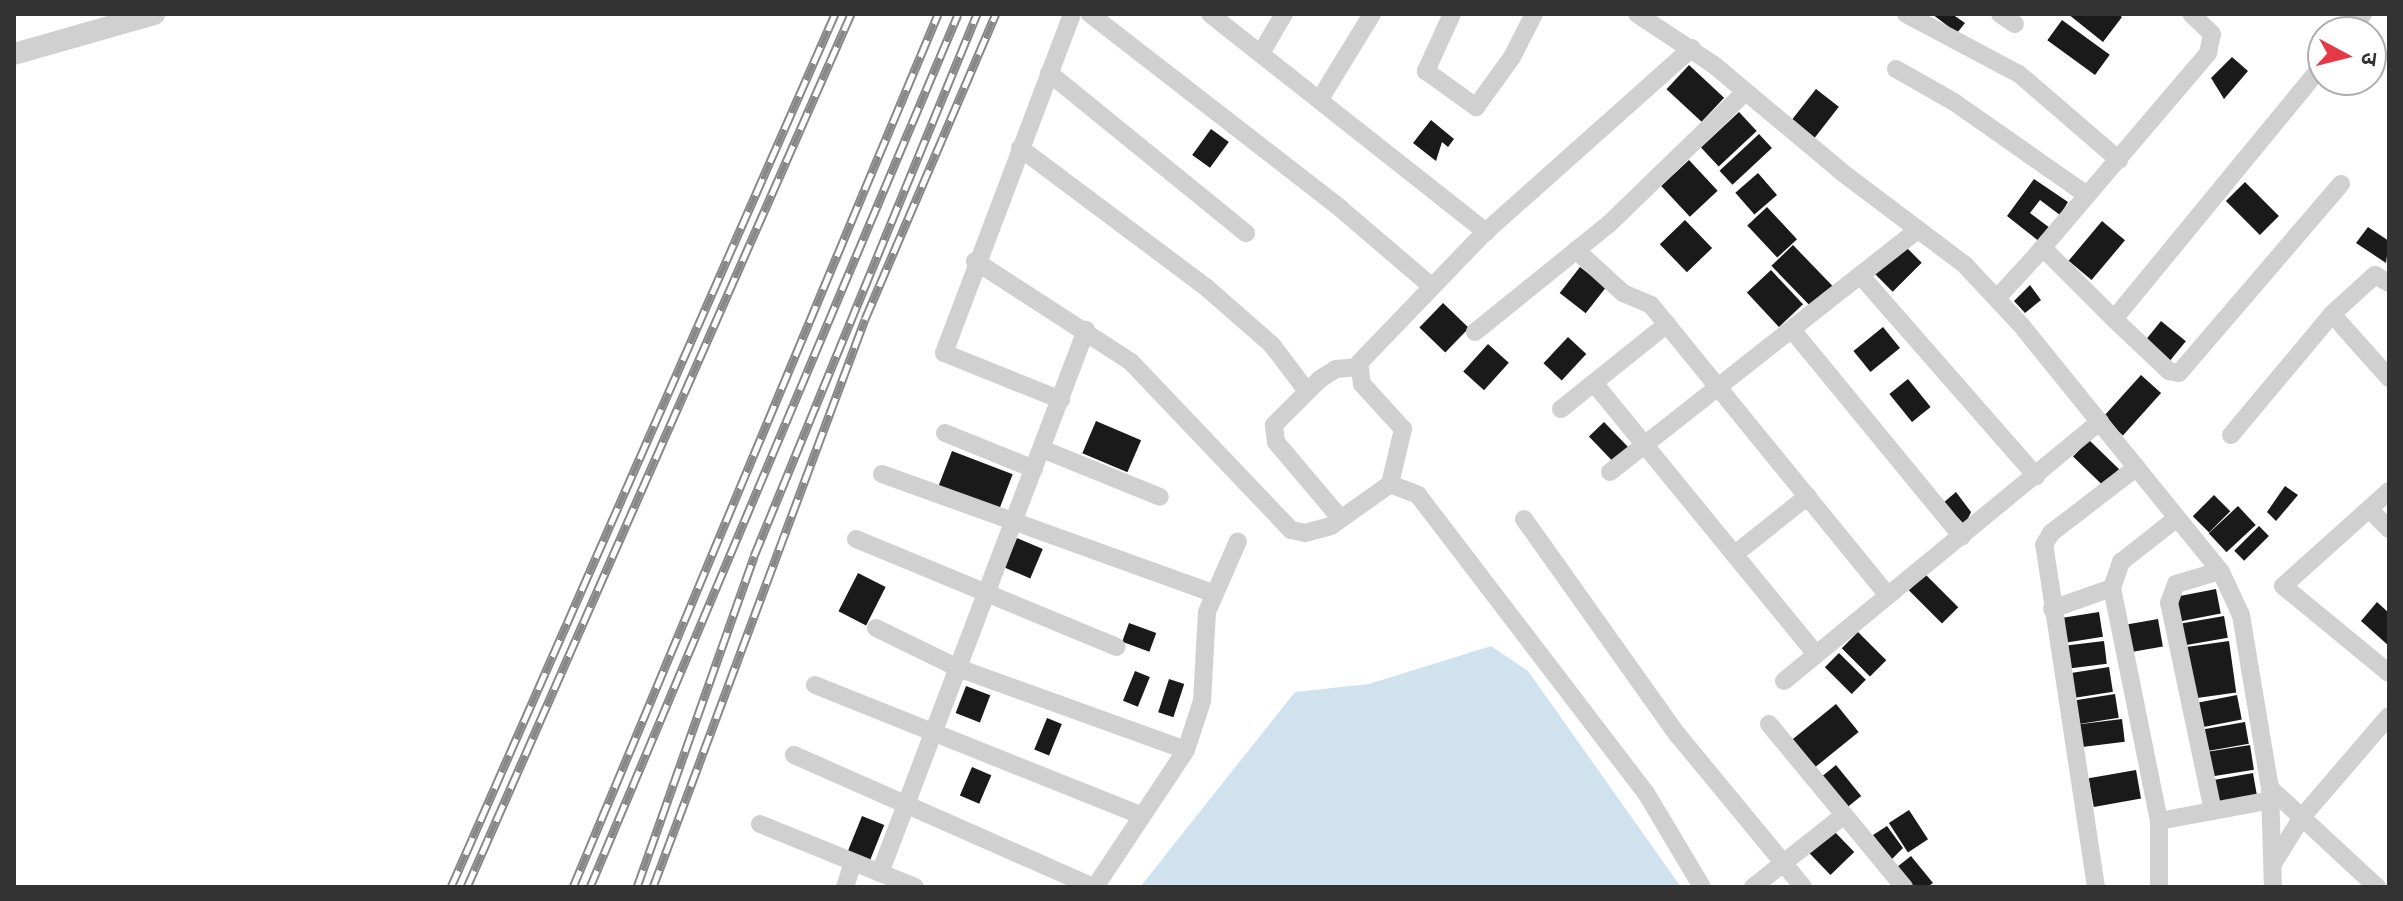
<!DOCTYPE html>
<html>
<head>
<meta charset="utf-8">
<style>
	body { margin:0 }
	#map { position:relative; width:2403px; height:901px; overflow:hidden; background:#fff; font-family:Arial,"Noto Sans Devanagari",sans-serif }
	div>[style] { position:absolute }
	.water>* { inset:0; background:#cfe2ee }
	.building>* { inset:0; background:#1a1a1a; transform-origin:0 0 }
	.minor>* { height:18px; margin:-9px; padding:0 9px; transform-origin:9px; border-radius:9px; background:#d0d0d0 }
	.tertiary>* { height:22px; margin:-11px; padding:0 11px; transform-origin:11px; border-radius:11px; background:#d0d0d0 }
	.rail>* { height:9px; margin-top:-4.5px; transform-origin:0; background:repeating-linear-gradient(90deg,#fff 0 18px,#888 0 36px); box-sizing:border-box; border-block:2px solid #888 }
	span { translate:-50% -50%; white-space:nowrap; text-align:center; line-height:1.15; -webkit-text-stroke:8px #fff; paint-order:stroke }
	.frame { position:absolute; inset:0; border:16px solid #333; pointer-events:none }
	.north { position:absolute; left:2307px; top:16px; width:80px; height:80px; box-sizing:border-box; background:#fff; border:2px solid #adadad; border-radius:50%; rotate:97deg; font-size:22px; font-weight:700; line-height:32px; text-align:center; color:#333 }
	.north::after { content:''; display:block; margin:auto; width:28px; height:36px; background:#e63946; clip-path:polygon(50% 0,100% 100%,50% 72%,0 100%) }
</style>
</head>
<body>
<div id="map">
	<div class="water">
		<div style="clip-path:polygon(1491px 646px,1528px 671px,1681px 887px,1140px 887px,1295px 692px,1369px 684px)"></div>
	</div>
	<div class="building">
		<div style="clip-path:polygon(1932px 14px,1952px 14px,1965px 23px,1957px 33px)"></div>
		<div style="clip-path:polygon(2068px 14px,2118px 14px,2122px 17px,2103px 42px)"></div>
		<div style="left:2062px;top:20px;width:59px;height:25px;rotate:36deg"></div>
		<div style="clip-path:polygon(2232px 57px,2248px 71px,2224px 99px,2211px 78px)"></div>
		<div style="left:1689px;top:65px;width:48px;height:33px;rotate:43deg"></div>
		<div style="left:1816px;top:89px;width:29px;height:42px;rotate:38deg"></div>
		<div style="left:1739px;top:112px;width:26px;height:52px;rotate:47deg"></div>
		<div style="clip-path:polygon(1431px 120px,1454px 139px,1448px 147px,1442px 142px,1436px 161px,1413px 143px)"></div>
		<div style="left:1211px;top:129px;width:22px;height:32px;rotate:36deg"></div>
		<div style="left:1759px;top:134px;width:19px;height:54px;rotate:47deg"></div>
		<div style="left:1689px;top:160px;width:42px;height:38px;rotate:47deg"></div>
		<div style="left:1758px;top:173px;width:29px;height:30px;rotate:49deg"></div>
		<div style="clip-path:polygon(2034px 179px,2068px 202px,2060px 215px,2040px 200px,2030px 213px,2050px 228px,2040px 242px,2007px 216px)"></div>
		<div style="left:2245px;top:182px;width:48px;height:27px;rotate:45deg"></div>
		<div style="left:1767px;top:207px;width:44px;height:27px;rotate:47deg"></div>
		<div style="left:1685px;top:220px;width:39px;height:35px;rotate:46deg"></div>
		<div style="left:2102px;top:221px;width:30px;height:52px;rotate:40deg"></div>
		<div style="clip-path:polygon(2368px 227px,2389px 241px,2386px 263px,2356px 243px)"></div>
		<div style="left:1793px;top:245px;width:58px;height:30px;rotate:46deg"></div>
		<div style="left:1904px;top:245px;width:25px;height:41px;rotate:45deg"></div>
		<div style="left:1580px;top:267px;width:33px;height:33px;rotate:38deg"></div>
		<div style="left:1771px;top:270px;width:47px;height:33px;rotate:47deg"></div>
		<div style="clip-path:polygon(2030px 285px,2041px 300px,2025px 313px,2014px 301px)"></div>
		<div style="left:1443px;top:303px;width:36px;height:34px;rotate:44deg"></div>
		<div style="left:2161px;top:321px;width:32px;height:25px;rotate:39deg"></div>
		<div style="left:1883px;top:327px;width:27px;height:38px;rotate:51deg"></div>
		<div style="left:1568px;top:337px;width:25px;height:36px;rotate:43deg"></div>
		<div style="left:1488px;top:344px;width:28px;height:37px;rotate:42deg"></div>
		<div style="left:2141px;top:375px;width:27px;height:57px;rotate:42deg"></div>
		<div style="left:1908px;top:379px;width:36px;height:24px;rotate:51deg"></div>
		<div style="left:1096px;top:421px;width:49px;height:35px;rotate:23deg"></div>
		<div style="left:1604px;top:422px;width:36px;height:21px;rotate:46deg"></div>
		<div style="left:2089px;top:440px;width:42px;height:23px;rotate:44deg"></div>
		<div style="left:952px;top:451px;width:65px;height:40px;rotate:21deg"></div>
		<div style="clip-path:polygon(2285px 486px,2298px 495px,2276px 521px,2267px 512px)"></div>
		<div style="clip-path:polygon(1956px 492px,1971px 512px,1965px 525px,1943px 503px)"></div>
		<div style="left:2214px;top:495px;width:23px;height:30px;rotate:45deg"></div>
		<div style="left:2238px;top:506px;width:26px;height:40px;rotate:47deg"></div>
		<div style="left:2259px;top:526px;width:14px;height:35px;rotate:45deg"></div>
		<div style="left:1017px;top:538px;width:28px;height:32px;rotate:23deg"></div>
		<div style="left:858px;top:573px;width:31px;height:43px;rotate:27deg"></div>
		<div style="left:1925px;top:574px;width:47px;height:23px;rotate:45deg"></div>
		<div style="left:2216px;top:589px;width:25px;height:42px;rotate:79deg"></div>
		<div style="clip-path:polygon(2377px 602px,2389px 613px,2389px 646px,2361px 621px)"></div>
		<div style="left:2099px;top:612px;width:25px;height:43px;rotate:81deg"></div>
		<div style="left:2224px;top:616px;width:22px;height:45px;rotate:80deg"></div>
		<div style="left:2158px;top:619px;width:28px;height:36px;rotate:80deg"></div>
		<div style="left:1129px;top:623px;width:29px;height:20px;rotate:20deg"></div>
		<div style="left:1858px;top:632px;width:40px;height:23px;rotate:45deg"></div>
		<div style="left:2104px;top:641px;width:23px;height:42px;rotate:83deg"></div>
		<div style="left:2229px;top:641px;width:52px;height:43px;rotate:82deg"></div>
		<div style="left:1839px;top:653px;width:38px;height:20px;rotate:45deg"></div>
		<div style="left:2109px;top:667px;width:25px;height:43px;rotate:81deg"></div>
		<div style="left:1135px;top:671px;width:16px;height:32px;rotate:22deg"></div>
		<div style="left:1169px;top:679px;width:16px;height:35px;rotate:18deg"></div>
		<div style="left:966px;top:686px;width:26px;height:29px;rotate:21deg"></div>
		<div style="left:2115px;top:694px;width:24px;height:40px;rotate:81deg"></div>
		<div style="left:2237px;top:695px;width:25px;height:43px;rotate:79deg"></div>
		<div style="left:1836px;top:704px;width:36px;height:61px;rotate:51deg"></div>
		<div style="left:1047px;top:718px;width:16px;height:34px;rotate:22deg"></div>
		<div style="left:2122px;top:719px;width:23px;height:43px;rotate:83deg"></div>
		<div style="left:2245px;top:722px;width:22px;height:46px;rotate:80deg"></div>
		<div style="left:2250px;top:745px;width:25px;height:46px;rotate:81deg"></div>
		<div style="left:1836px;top:765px;width:40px;height:25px;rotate:51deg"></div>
		<div style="left:972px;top:767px;width:21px;height:31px;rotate:23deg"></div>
		<div style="left:2136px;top:770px;width:29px;height:48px;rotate:80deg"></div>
		<div style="left:2253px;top:773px;width:22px;height:43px;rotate:80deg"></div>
		<div style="left:1909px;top:810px;width:35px;height:24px;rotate:57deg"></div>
		<div style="left:862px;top:816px;width:24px;height:42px;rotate:22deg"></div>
		<div style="clip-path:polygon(1887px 826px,1903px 848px,1892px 859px,1873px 835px)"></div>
		<div style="left:1832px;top:829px;width:32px;height:33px;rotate:46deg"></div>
		<div style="clip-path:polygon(1911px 856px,1933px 883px,1927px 887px,1913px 887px,1897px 867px)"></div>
	</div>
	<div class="minor">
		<div style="left:1090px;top:14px;width:318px;rotate:37.8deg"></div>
		<div style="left:1341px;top:209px;width:117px;rotate:40.5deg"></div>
		<div style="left:1210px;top:14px;width:352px;rotate:38.3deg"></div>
		<div style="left:1452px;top:14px;width:63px;rotate:114.5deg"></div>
		<div style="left:1426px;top:71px;width:62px;rotate:35.8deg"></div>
		<div style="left:1476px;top:107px;width:62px;rotate:-54.2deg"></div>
		<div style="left:1512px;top:57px;width:48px;rotate:-62.9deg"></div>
		<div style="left:1637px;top:14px;width:92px;rotate:33.5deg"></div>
		<div style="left:1714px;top:65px;width:168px;rotate:39.9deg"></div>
		<div style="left:1843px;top:173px;width:153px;rotate:37deg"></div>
		<div style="left:1965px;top:265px;width:82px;rotate:47deg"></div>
		<div style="left:2021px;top:325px;width:318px;rotate:51deg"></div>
		<div style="left:2221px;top:572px;width:47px;rotate:65.1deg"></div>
		<div style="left:2241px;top:615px;width:175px;rotate:80.5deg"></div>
		<div style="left:2270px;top:788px;width:99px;rotate:88.3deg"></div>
		<div style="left:1906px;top:14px;width:128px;rotate:28deg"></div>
		<div style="left:2019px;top:74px;width:132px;rotate:40.7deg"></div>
		<div style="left:2000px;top:14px;width:18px;rotate:34deg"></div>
		<div style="left:2349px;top:32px;width:23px;rotate:-52deg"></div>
		<div style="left:1261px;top:53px;width:45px;rotate:-59.5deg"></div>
		<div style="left:1896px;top:69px;width:67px;rotate:29.6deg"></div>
		<div style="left:1954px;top:102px;width:162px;rotate:35deg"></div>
		<div style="left:1049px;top:73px;width:254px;rotate:39.1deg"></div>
		<div style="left:1320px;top:99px;width:100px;rotate:-58.5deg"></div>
		<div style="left:1020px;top:148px;width:234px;rotate:36.8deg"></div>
		<div style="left:1207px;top:288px;width:86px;rotate:41.2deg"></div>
		<div style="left:1272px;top:345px;width:56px;rotate:52.9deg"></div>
		<div style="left:1576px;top:250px;width:64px;rotate:42.5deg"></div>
		<div style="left:1623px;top:293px;width:30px;rotate:23deg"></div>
		<div style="left:1651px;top:305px;width:375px;rotate:50.8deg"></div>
		<div style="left:2038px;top:253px;width:262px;rotate:-49.6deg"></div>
		<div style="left:2208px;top:53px;width:19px;rotate:-78deg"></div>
		<div style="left:2212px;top:34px;width:29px;rotate:-136deg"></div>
		<div style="left:975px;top:261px;width:186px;rotate:32.9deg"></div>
		<div style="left:1131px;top:362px;width:232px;rotate:46.4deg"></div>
		<div style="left:1291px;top:530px;width:14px;rotate:12deg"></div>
		<div style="left:1305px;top:533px;width:27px;rotate:-15deg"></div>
		<div style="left:1331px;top:526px;width:72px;rotate:-35.4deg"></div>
		<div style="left:1390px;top:484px;width:30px;rotate:21deg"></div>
		<div style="left:1418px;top:495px;width:375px;rotate:52.6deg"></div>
		<div style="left:1646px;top:793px;width:109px;rotate:59.2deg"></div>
		<div style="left:1861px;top:276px;width:266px;rotate:48.8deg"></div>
		<div style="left:1998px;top:297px;width:67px;rotate:-47.4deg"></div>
		<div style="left:2043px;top:248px;width:100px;rotate:45deg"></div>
		<div style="left:2114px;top:319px;width:329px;rotate:-50.6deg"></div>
		<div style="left:2332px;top:314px;width:86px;rotate:48.3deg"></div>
		<div style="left:2114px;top:319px;width:76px;rotate:43.4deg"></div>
		<div style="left:2169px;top:371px;width:10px;rotate:11deg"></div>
		<div style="left:2179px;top:373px;width:249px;rotate:-49.4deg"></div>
		<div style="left:1793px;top:331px;width:266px;rotate:50.6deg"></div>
		<div style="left:1475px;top:332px;width:172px;rotate:-38.9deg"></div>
		<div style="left:1609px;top:224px;width:190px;rotate:-44.1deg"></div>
		<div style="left:1594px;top:383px;width:349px;rotate:50.7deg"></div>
		<div style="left:1061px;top:400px;width:126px;rotate:-158.1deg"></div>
		<div style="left:944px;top:353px;width:362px;rotate:-69.3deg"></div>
		<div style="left:1561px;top:409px;width:136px;rotate:-38.7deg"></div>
		<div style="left:945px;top:433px;width:96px;rotate:22deg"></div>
		<div style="left:2231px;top:435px;width:158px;rotate:-50.1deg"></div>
		<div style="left:2332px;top:314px;width:58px;rotate:-42.2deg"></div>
		<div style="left:2375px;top:275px;width:16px;rotate:30deg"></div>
		<div style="left:1042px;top:449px;width:127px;rotate:22.1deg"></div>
		<div style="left:1610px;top:472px;width:391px;rotate:-38.2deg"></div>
		<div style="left:882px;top:474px;width:352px;rotate:19.8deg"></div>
		<div style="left:1390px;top:484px;width:57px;rotate:-76.7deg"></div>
		<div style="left:1403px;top:429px;width:61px;rotate:-132.3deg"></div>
		<div style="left:1362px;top:384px;width:21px;rotate:-98deg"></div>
		<div style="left:1359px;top:363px;width:178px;rotate:-46.1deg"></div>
		<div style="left:1482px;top:235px;width:281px;rotate:-41.7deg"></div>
		<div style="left:2389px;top:491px;width:142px;rotate:138.1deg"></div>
		<div style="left:2283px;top:586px;width:137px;rotate:39.4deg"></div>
		<div style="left:2370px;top:510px;width:27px;rotate:45deg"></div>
		<div style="left:1341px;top:519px;width:101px;rotate:-130.2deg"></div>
		<div style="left:1276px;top:442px;width:17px;rotate:-97deg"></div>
		<div style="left:1274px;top:425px;width:65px;rotate:-45deg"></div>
		<div style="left:1320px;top:379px;width:19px;rotate:-32deg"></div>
		<div style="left:1336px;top:369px;width:21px;rotate:-5deg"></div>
		<div style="left:1524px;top:519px;width:264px;rotate:54.6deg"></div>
		<div style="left:1677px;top:734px;width:198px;rotate:50.5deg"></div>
		<div style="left:856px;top:539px;width:282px;rotate:22.5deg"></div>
		<div style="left:1735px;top:554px;width:93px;rotate:-38.5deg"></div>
		<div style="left:2052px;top:609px;width:64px;rotate:-19.3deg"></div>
		<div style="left:876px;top:628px;width:91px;rotate:26deg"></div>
		<div style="left:958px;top:668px;width:242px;rotate:19.8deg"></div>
		<div style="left:1784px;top:681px;width:409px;rotate:-39.4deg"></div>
		<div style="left:815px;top:685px;width:352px;rotate:21.8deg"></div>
		<div style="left:1769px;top:724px;width:212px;rotate:50.4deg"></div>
		<div style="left:794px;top:755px;width:327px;rotate:23.8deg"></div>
		<div style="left:2270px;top:788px;width:146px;rotate:42.8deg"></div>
		<div style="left:2213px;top:811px;width:213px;rotate:-101.9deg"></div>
		<div style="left:2169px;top:603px;width:20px;rotate:-70deg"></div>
		<div style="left:2176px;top:584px;width:46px;rotate:-16.5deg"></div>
		<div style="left:2159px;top:821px;width:114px;rotate:-10.6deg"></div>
		<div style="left:760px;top:824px;width:167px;rotate:22.1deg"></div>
		<div style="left:2274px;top:862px;width:53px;rotate:-58.1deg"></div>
		<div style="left:2302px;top:817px;width:133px;rotate:-49.3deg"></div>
		<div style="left:880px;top:873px;width:581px;rotate:-69.22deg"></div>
		<div style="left:845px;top:887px;width:25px;rotate:-72deg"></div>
		<div style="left:1095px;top:887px;width:164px;rotate:-56.4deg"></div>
		<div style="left:1186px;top:750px;width:52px;rotate:-71.9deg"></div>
		<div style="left:1202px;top:701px;width:89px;rotate:-86.8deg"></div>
		<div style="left:1207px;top:612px;width:77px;rotate:-66.4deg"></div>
		<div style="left:1753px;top:887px;width:115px;rotate:-38.3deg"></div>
		<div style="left:2096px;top:887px;width:346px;rotate:-98.6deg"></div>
		<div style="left:2044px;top:545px;width:14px;rotate:-60deg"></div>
		<div style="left:2051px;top:533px;width:108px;rotate:-37.5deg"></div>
		<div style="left:2159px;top:887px;width:66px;rotate:-90deg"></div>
		<div style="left:2159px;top:821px;width:238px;rotate:-101.4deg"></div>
		<div style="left:2112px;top:588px;width:28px;rotate:-71deg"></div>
		<div style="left:2121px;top:562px;width:71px;rotate:-38.2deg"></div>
	</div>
	<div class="tertiary">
		<div style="left:14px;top:54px;width:146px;rotate:-15.9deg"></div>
	</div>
	<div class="rail">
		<div style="left:451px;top:887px;width:954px;rotate:-66.26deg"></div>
		<div style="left:467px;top:887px;width:954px;rotate:-66.26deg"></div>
		<div style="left:573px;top:887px;width:946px;rotate:-67.31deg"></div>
		<div style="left:590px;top:887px;width:947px;rotate:-67.14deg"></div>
		<div style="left:637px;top:887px;width:351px;rotate:-70.5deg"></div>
		<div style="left:754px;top:556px;width:586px;rotate:-67.64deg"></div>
		<div style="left:653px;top:887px;width:606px;rotate:-69.53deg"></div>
		<div style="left:865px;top:319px;width:332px;rotate:-66.8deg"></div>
	</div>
	<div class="frame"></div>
	<div class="north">उ</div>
</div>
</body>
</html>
